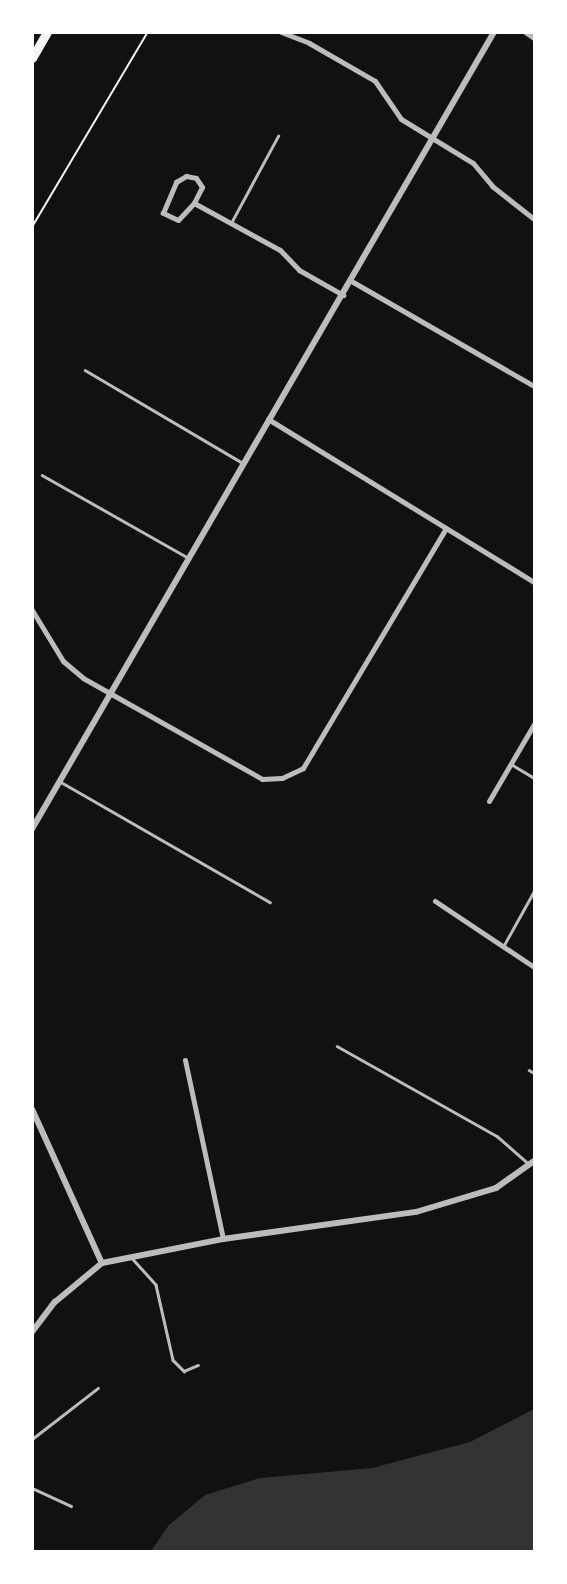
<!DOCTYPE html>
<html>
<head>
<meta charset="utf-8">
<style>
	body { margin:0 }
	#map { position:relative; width:567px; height:1584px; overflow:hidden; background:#111; font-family:Inter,sans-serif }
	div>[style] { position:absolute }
	.water>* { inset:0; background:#333 }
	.path>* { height:2px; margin:-1px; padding:0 1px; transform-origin:1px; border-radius:1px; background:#f5f5f5 }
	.service>* { height:2.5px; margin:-1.25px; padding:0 1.25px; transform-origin:1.25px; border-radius:1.25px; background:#bcbcbc }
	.minor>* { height:5px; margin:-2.5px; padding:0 2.5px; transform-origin:2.5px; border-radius:2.5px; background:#bcbcbc }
	.tertiary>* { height:6px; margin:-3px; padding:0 3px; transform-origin:3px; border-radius:3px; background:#bcbcbc }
	.motorway>* { height:9px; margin:-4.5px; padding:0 4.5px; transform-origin:4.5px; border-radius:4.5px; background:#f5f5f5 }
	span { translate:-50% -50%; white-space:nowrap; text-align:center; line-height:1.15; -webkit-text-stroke:5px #fff; paint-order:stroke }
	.frame { position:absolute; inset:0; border:34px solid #fff; pointer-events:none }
</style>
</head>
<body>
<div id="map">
	<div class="water">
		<div style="clip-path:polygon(534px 1409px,534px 1551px,151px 1551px,169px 1525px,205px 1495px,260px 1478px,372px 1468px,470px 1442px)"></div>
	</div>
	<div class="path">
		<div style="left:32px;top:227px;width:227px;rotate:-59.3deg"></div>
	</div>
	<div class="service">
		<div style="left:231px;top:223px;width:99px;rotate:-61.6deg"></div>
		<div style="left:85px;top:370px;width:181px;rotate:30.5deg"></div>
		<div style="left:42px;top:475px;width:167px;rotate:29.5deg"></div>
		<div style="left:511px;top:764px;width:27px;rotate:31deg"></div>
		<div style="left:61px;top:782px;width:241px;rotate:29.9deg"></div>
		<div style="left:504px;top:945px;width:62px;rotate:-60.9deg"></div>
		<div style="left:337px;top:1046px;width:184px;rotate:29.4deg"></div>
		<div style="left:497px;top:1136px;width:43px;rotate:41.2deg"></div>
		<div style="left:529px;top:1070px;width:6px;rotate:31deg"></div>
		<div style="left:132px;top:1258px;width:36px;rotate:48deg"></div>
		<div style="left:156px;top:1285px;width:77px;rotate:77.2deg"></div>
		<div style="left:173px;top:1360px;width:16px;rotate:45deg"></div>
		<div style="left:184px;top:1371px;width:15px;rotate:-23deg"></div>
		<div style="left:32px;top:1439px;width:83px;rotate:-37.7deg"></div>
		<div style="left:32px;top:1488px;width:43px;rotate:24.8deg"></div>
	</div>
	<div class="minor">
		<div style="left:281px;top:32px;width:30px;rotate:21deg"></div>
		<div style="left:309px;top:43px;width:76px;rotate:29.9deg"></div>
		<div style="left:375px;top:81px;width:46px;rotate:55.6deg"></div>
		<div style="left:401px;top:119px;width:84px;rotate:31.4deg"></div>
		<div style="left:473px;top:163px;width:30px;rotate:50deg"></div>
		<div style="left:492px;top:186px;width:53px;rotate:38.2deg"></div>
		<div style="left:525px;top:32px;width:11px;rotate:34deg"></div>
		<div style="left:194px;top:203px;width:23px;rotate:133deg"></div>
		<div style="left:178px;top:220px;width:17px;rotate:-155deg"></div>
		<div style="left:163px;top:213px;width:34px;rotate:-67deg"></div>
		<div style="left:176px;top:182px;width:12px;rotate:-31deg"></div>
		<div style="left:186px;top:176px;width:10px;rotate:11deg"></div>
		<div style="left:196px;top:178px;width:11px;rotate:56deg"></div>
		<div style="left:202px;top:187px;width:18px;rotate:117deg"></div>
		<div style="left:194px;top:203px;width:98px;rotate:28.7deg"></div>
		<div style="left:280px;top:250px;width:28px;rotate:46deg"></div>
		<div style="left:299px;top:270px;width:51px;rotate:29.6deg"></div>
		<div style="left:353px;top:282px;width:209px;rotate:29.9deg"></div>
		<div style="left:268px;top:419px;width:312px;rotate:31.5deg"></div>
		<div style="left:32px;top:610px;width:60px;rotate:58.7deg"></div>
		<div style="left:63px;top:661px;width:26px;rotate:40deg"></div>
		<div style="left:83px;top:678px;width:206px;rotate:29.4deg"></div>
		<div style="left:262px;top:779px;width:20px;rotate:-3deg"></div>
		<div style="left:282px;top:778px;width:23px;rotate:-25deg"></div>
		<div style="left:303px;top:768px;width:279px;rotate:-59.2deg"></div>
		<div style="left:489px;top:801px;width:89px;rotate:-59.7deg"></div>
		<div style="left:435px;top:901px;width:119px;rotate:33.7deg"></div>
		<div style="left:185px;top:1060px;width:183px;rotate:78deg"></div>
	</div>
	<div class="tertiary">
		<div style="left:32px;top:829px;width:921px;rotate:-59.9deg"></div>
		<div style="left:32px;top:1109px;width:169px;rotate:65.6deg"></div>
		<div style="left:32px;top:1332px;width:38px;rotate:-53deg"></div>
		<div style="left:55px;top:1302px;width:61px;rotate:-39.7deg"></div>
		<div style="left:102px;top:1263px;width:123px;rotate:-11.2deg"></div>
		<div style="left:223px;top:1239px;width:195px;rotate:-8deg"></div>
		<div style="left:416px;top:1212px;width:84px;rotate:-16.7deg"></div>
		<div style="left:496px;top:1188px;width:47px;rotate:-35.4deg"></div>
	</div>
	<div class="motorway">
		<div style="left:32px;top:58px;width:30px;rotate:-60deg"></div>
	</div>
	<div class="frame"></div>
</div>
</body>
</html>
